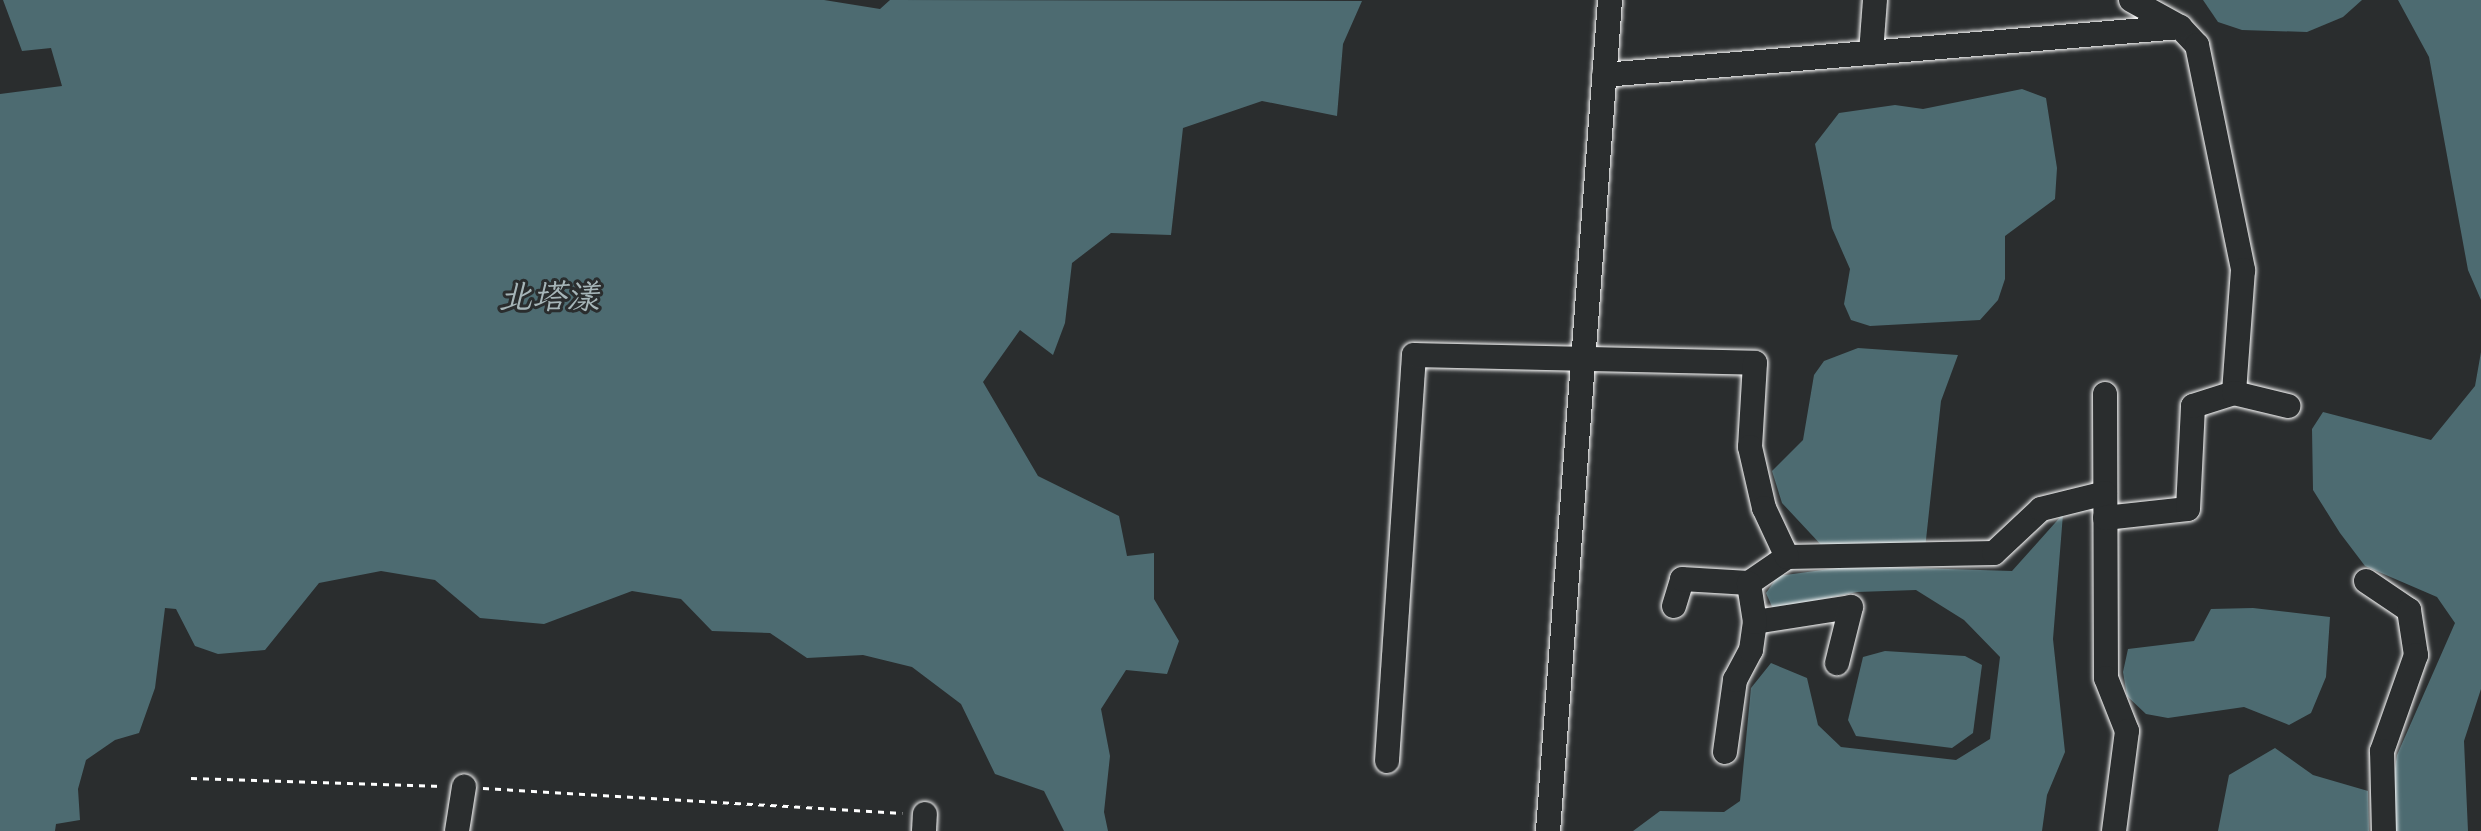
<!DOCTYPE html>
<html>
<head>
<meta charset="utf-8">
<style>
	body { margin:0 }
	#map { position:relative; width:2481px; height:831px; overflow:hidden; background:#2a2d2e; font-family:"Indie Flower","LXGW WenKai TC",sans-serif }
	div>[style] { position:absolute }
	.water>* { inset:0; background:#4d6b71 }
	.path>* { height:3px; margin-top:-1.5px; transform-origin:0; background:repeating-linear-gradient(90deg,#fff 0 6px,transparent 0 12px) }
	.roads { filter:drop-shadow(0 0 2px #fff) drop-shadow(0 0 2px #fff) }
	.minor>* { height:24px; margin:-12px; padding:0 12px; transform-origin:12px; border-radius:12px; background:#2a2d2e }
	span { translate:-50% -50%; white-space:nowrap; text-align:center; line-height:1.15; -webkit-text-stroke:6px #2a2d2e; paint-order:stroke }
	.water-label { font-size:34px; color:#a6b5b8; font-style:italic }
</style>
</head>
<body>
<div id="map">
	<div class="water">
		<div style="clip-path:polygon(3px 0,824px 0,880px 9px,890px 0,1362px 1px,1343px 44px,1337px 116px,1262px 101px,1183px 128px,1171px 235px,1111px 233px,1072px 263px,1065px 323px,1053px 355px,1020px 330px,983px 382px,1038px 476px,1119px 516px,1127px 556px,1154px 553px,1154px 599px,1179px 641px,1167px 674px,1126px 670px,1101px 709px,1110px 756px,1104px 812px,1108px 831px,1064px 831px,1044px 791px,995px 774px,961px 704px,912px 667px,863px 655px,807px 658px,770px 633px,712px 631px,681px 599px,632px 591px,544px 624px,480px 618px,435px 580px,381px 571px,319px 583px,265px 650px,218px 654px,195px 646px,176px 609px,165px 608px,155px 688px,139px 733px,115px 740px,86px 760px,78px 789px,80px 820px,56px 824px,55px 831px,0 831px,0 94px,62px 86px,51px 48px,22px 51px)"></div>
		<div style="clip-path:polygon(2203px 0,2362px 0,2343px 17px,2307px 32px,2242px 30px,2218px 22px)"></div>
		<div style="clip-path:polygon(2398px 0,2481px 0,2481px 300px,2468px 270px,2429px 57px)"></div>
		<div style="clip-path:polygon(2022px 89px,2046px 98px,2057px 168px,2055px 199px,2005px 236px,2005px 279px,1998px 300px,1980px 320px,1870px 326px,1851px 320px,1844px 304px,1850px 269px,1832px 228px,1815px 144px,1839px 113px,1895px 105px,1923px 109px)"></div>
		<div style="clip-path:polygon(1858px 348px,1958px 355px,1941px 401px,1925px 549px,1824px 548px,1782px 503px,1772px 471px,1803px 440px,1814px 375px,1824px 361px)"></div>
		<div style="clip-path:polygon(2481px 352px,2481px 689px,2464px 741px,2468px 831px,2391px 831px,2387px 823px,2397px 755px,2455px 623px,2437px 597px,2365px 566px,2340px 533px,2313px 490px,2312px 429px,2323px 412px,2431px 440px,2475px 386px)"></div>
		<div style="clip-path:polygon(2063px 514px,2053px 639px,2065px 752px,2047px 795px,2042px 831px,1633px 831px,1660px 811px,1724px 812px,1740px 801px,1751px 688px,1771px 663px,1807px 678px,1818px 725px,1841px 747px,1956px 760px,1990px 739px,2000px 657px,1964px 620px,1916px 590px,1857px 592px,1773px 609px,1766px 593px,1778px 576px,1852px 566px,2012px 571px)"></div>
		<div style="clip-path:polygon(2253px 608px,2330px 617px,2326px 677px,2311px 713px,2289px 725px,2244px 707px,2168px 718px,2146px 714px,2127px 696px,2123px 672px,2128px 649px,2194px 641px,2211px 609px)"></div>
		<div style="clip-path:polygon(1885px 651px,1965px 656px,1982px 665px,1973px 733px,1952px 748px,1856px 736px,1848px 720px,1863px 657px)"></div>
		<div style="clip-path:polygon(2275px 748px,2313px 775px,2368px 791px,2369px 831px,2218px 831px,2229px 775px)"></div>
	</div>
	<div class="path">
		<div style="left:191px;top:778px;width:252px;rotate:1.8deg"></div>
		<div style="left:483px;top:788px;width:420px;rotate:3.4deg"></div>
	</div>
	<div class="roads">
		<div class="minor">
			<div style="left:2131px;top:0;width:56px;rotate:28.9deg"></div>
			<div style="left:2180px;top:27px;width:25px;rotate:47deg"></div>
			<div style="left:2197px;top:45px;width:230px;rotate:78.4deg"></div>
			<div style="left:2243px;top:270px;width:123px;rotate:94.2deg"></div>
			<div style="left:1871px;top:53px;width:53px;rotate:-85.7deg"></div>
			<div style="left:1604px;top:75px;width:578px;rotate:-4.76deg"></div>
			<div style="left:2105px;top:394px;width:284px;rotate:89.8deg"></div>
			<div style="left:2106px;top:678px;width:57px;rotate:68.4deg"></div>
			<div style="left:2127px;top:731px;width:101px;rotate:97.4deg"></div>
			<div style="left:2105px;top:518px;width:83px;rotate:-6.2deg"></div>
			<div style="left:2188px;top:509px;width:103px;rotate:-87.2deg"></div>
			<div style="left:2193px;top:406px;width:43px;rotate:-17.6deg"></div>
			<div style="left:2234px;top:393px;width:56px;rotate:13.5deg"></div>
			<div style="left:2366px;top:581px;width:52px;rotate:34deg"></div>
			<div style="left:2409px;top:610px;width:46px;rotate:81.2deg"></div>
			<div style="left:2416px;top:655px;width:102px;rotate:109.5deg"></div>
			<div style="left:2382px;top:751px;width:80px;rotate:88.6deg"></div>
			<div style="left:1674px;top:606px;width:28px;rotate:-73deg"></div>
			<div style="left:1682px;top:579px;width:67px;rotate:3.4deg"></div>
			<div style="left:1749px;top:583px;width:46px;rotate:-34.4deg"></div>
			<div style="left:1787px;top:557px;width:207px;rotate:-1.1deg"></div>
			<div style="left:1994px;top:553px;width:64px;rotate:-43.1deg"></div>
			<div style="left:2041px;top:509px;width:66px;rotate:-14deg"></div>
			<div style="left:1755px;top:622px;width:97px;rotate:-8.9deg"></div>
			<div style="left:1851px;top:607px;width:58px;rotate:104deg"></div>
			<div style="left:1725px;top:752px;width:73px;rotate:-82.1deg"></div>
			<div style="left:1735px;top:680px;width:34px;rotate:-62deg"></div>
			<div style="left:1751px;top:650px;width:28px;rotate:-82deg"></div>
			<div style="left:1755px;top:622px;width:39px;rotate:-99deg"></div>
			<div style="left:1387px;top:761px;width:407px;rotate:-86.2deg"></div>
			<div style="left:1414px;top:355px;width:341px;rotate:1.3deg"></div>
			<div style="left:1755px;top:363px;width:84px;rotate:93.4deg"></div>
			<div style="left:1750px;top:447px;width:63px;rotate:77.1deg"></div>
			<div style="left:1764px;top:508px;width:54px;rotate:64.9deg"></div>
			<div style="left:457px;top:831px;width:45px;rotate:-81deg"></div>
			<div style="left:924px;top:831px;width:17px;rotate:-87deg"></div>
			<div style="left:1548px;top:831px;width:833px;rotate:-85.73deg"></div>
		</div>
	</div>
	<div class="water-label">
		<span style="left:549px;top:301px">北塔漾</span>
	</div>
</div>
</body>
</html>
